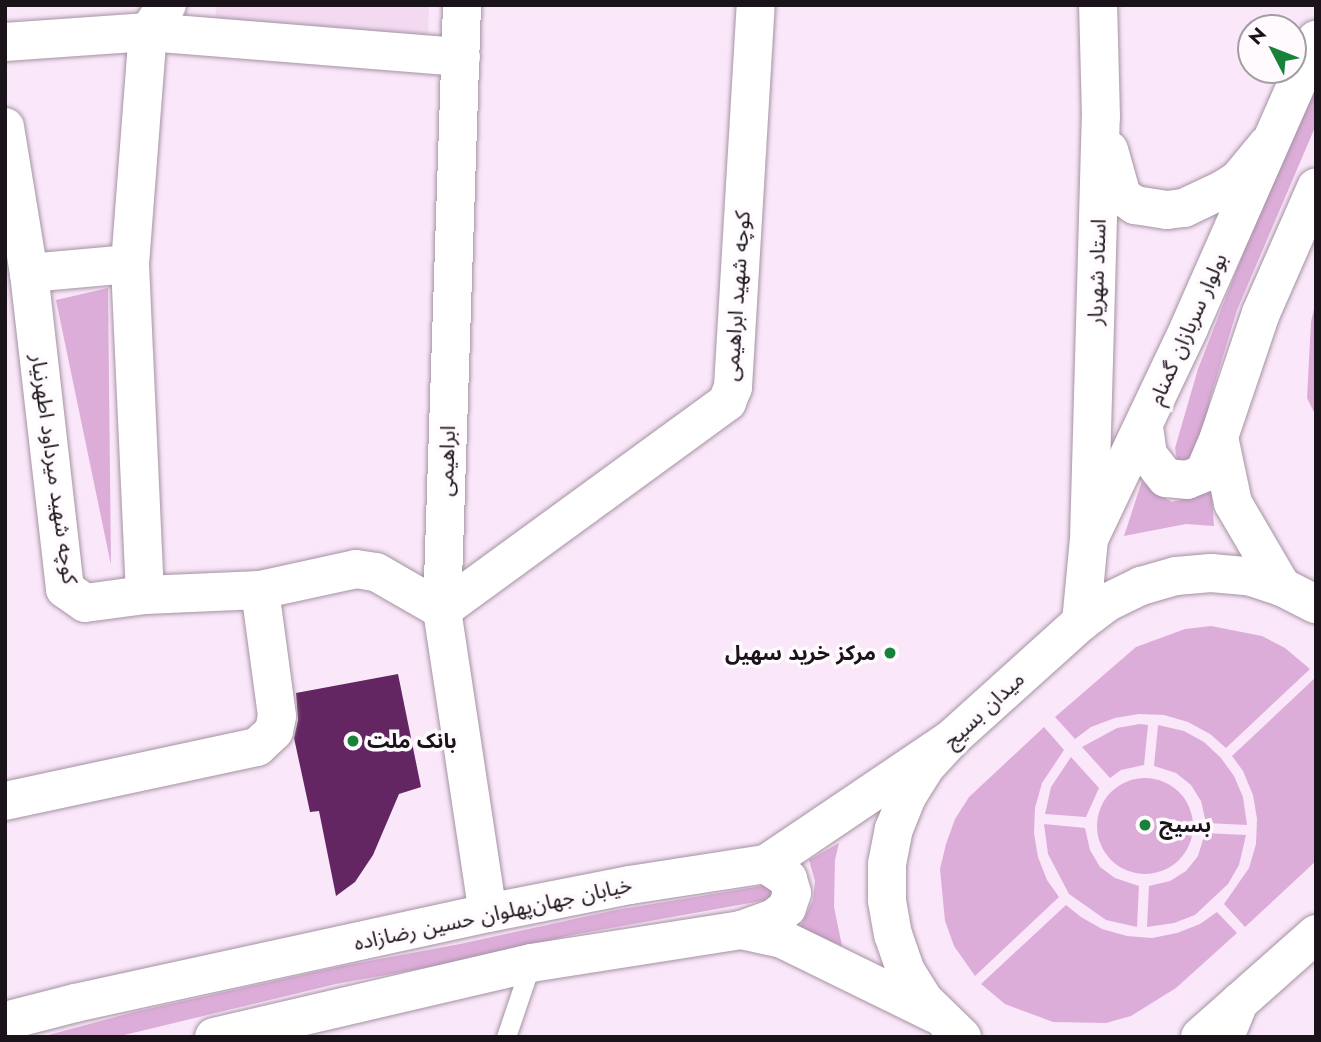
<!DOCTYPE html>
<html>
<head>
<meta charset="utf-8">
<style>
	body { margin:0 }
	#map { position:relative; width:1321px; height:1042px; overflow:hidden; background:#fae7f9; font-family:Jost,"Noto Sans Arabic",sans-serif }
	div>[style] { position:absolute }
	.built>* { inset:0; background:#f3daf1 }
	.green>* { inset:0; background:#ddadda }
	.round { border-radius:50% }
	.building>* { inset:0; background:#632662 }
	.roads { filter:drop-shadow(0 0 2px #a493a3) drop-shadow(0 0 2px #a493a3) }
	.lane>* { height:19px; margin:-9.5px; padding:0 9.5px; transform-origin:9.5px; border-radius:9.5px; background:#fff }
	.street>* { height:38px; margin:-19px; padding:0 19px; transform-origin:19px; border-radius:19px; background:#fff }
	.secondary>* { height:38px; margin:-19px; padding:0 19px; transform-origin:19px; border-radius:19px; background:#fff }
	.highway>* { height:38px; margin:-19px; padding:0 19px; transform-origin:19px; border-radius:19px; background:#fff }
	.dots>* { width:19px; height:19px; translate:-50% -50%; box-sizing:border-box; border:4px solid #fefafe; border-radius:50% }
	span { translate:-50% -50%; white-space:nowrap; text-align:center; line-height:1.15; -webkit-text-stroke:7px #fefafe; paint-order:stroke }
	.street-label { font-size:21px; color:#1a1319 }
	.poi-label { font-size:21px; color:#1a1319; font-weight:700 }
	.right { translate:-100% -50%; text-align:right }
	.left { translate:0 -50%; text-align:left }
	.frame { position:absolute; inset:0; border:7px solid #1a1319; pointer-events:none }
	.north { position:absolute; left:1237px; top:14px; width:70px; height:70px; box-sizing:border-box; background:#fefafe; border:2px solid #a39ea2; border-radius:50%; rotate:312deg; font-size:19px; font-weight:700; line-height:28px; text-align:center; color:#1a1319 }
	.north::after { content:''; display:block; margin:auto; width:24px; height:32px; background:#188338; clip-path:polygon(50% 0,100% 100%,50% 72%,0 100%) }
</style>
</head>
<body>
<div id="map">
	<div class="built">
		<div style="clip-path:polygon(216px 5px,429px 5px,428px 41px,215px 33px)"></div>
	</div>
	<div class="green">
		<div style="clip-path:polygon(1316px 80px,1316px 125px,1237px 310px,1210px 399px,1206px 426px,1189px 461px,1182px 462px,1177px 459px,1175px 448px,1198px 369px,1269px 187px)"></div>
		<div style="clip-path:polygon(108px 288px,111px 565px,56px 300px)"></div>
		<div style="clip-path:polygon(1316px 300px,1316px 416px,1307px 398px,1311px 322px)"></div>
		<div style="clip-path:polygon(1142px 481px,1157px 494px,1172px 502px,1187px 498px,1211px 483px,1214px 526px,1186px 524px,1124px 536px)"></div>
		<div style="clip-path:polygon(1211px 626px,1262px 636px,1285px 648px,1310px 669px,1226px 748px,1210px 734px,1188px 722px,1164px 715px,1139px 714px,1115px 718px,1091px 727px,1075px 739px,1055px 717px,1136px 647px,1185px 629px)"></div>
		<div style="clip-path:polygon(1316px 677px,1316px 861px,1245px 927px,1224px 904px,1249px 868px,1256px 844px,1257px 819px,1253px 795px,1243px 771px,1232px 756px)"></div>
		<div style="clip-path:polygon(1140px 724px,1148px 725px,1144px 765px,1121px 770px,1110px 778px,1082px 747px,1117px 728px)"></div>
		<div style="clip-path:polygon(1158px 725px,1184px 731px,1204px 742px,1221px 758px,1234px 776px,1243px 797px,1247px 825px,1206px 823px,1201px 801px,1191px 785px,1176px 773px,1154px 766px)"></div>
		<div style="clip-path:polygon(1044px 727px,1064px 750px,1042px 783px,1035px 808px,1034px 833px,1038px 857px,1047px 880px,1059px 897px,975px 976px,954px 946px,945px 921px,940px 869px,946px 844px,955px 819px,969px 797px)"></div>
		<div style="clip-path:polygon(1071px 757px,1099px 788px,1086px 817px,1045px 814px,1051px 787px)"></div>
		<div class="round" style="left:1097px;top:778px;width:96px;height:96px"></div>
		<div style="clip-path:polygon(1044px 824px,1085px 828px,1090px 850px,1100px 867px,1115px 878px,1139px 886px,1137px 927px,1106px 920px,1069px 894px,1048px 854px)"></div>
		<div style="clip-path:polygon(1205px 833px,1246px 835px,1239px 865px,1228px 884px,1195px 915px,1174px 923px,1147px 927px,1149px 886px,1170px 881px,1186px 871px,1198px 856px)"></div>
		<div style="clip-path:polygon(839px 843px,835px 860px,834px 907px,842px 946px,800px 927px,813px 900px,815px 881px,809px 860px)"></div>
		<div style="clip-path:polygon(762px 886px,768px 886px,774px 892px,767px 900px,572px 935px,463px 961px,336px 984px,116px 1037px,41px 1037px,134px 1012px,342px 966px,460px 944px,616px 910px)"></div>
		<div style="clip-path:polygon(1066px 905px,1081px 917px,1102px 929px,1127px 936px,1152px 938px,1177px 933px,1200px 924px,1217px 912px,1237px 933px,1176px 988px,1131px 1016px,1106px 1023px,1053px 1022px,1005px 1004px,981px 984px)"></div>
	</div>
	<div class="building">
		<div style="clip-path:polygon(398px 674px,421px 787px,399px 794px,373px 855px,355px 882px,336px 896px,319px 811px,310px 812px,294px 738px,298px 720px,296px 693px)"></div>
	</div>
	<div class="roads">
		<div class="lane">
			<div style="left:506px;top:1037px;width:78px;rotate:-71.3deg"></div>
		</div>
		<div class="street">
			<div style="left:462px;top:5px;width:605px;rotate:91.89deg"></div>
			<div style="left:442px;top:610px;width:306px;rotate:81.4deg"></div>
			<div style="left:5px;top:42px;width:143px;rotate:-4deg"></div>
			<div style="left:148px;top:32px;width:314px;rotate:4.6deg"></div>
			<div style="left:5px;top:127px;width:148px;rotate:80.7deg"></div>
			<div style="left:29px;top:273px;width:318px;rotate:83.5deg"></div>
			<div style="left:65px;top:589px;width:24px;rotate:35deg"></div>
			<div style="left:85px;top:603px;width:61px;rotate:-7.6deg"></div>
			<div style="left:145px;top:595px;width:115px;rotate:-2.5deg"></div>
			<div style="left:260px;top:590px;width:98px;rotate:-12.3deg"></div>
			<div style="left:356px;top:569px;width:20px;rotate:9deg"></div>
			<div style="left:376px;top:572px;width:76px;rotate:29.9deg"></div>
			<div style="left:442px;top:610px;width:353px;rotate:-36.1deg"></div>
			<div style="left:727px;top:402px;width:16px;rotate:-68deg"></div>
			<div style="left:733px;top:387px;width:383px;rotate:-86.6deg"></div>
			<div style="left:1109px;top:150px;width:48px;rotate:74.2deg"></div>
			<div style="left:1122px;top:196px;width:16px;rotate:35deg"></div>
			<div style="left:1135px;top:205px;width:32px;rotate:9deg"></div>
			<div style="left:1167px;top:210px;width:17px;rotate:-7deg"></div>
			<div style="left:1184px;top:208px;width:44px;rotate:-25.4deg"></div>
			<div style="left:1224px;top:189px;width:17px;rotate:-33deg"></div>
			<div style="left:1238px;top:180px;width:45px;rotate:-50.4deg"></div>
			<div style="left:29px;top:273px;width:101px;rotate:-5.1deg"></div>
			<div style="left:1089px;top:539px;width:422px;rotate:-88.4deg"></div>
			<div style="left:1101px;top:117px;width:112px;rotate:-91.5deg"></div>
			<div style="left:145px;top:595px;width:331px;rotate:-92.6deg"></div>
			<div style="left:130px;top:264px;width:233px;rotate:-85.6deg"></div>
			<div style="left:148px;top:32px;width:33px;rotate:-55deg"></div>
			<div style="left:5px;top:801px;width:258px;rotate:-12.1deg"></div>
			<div style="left:257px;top:747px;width:23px;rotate:-43deg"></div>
			<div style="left:274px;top:731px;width:15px;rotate:-79deg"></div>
			<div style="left:277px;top:716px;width:127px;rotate:-97.7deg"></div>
		</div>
		<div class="secondary">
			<div style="left:1144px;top:427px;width:28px;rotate:82deg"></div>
			<div style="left:1148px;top:455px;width:29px;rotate:52deg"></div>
			<div style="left:1166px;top:478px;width:21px;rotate:5deg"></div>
			<div style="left:1187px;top:480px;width:18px;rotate:-22deg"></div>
			<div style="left:1204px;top:473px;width:39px;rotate:-67deg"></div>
			<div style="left:1282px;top:587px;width:97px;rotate:-120.3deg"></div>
			<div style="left:1233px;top:503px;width:67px;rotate:-102deg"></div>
			<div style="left:1219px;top:437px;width:131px;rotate:-71.3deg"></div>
			<div style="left:1261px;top:313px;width:137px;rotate:-66.3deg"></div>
			<div style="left:1081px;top:622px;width:83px;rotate:-84.5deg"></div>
			<div style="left:1089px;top:539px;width:233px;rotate:-64.6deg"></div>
			<div style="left:1189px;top:328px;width:315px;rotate:-66.2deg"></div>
			<div style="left:741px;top:930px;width:35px;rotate:-20deg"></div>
			<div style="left:774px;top:918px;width:16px;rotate:-38deg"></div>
			<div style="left:787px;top:908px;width:16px;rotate:-72deg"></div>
			<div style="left:792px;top:893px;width:15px;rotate:-106deg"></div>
			<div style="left:788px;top:879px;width:27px;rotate:-146deg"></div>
			<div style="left:5px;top:1021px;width:72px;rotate:-14.4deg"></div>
			<div style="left:75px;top:1003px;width:423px;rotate:-12.3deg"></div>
			<div style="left:488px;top:913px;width:145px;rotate:-11.2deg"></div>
			<div style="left:630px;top:885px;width:138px;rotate:-8.8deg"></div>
			<div style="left:766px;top:864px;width:222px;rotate:-34deg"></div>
			<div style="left:214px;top:1037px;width:326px;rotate:-13.1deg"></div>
			<div style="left:531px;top:963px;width:213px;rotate:-8.9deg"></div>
			<div style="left:741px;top:930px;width:42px;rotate:12.4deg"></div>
			<div style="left:782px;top:939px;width:170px;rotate:26.1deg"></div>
			<div style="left:962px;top:1037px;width:53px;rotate:-135.8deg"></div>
			<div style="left:924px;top:1000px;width:36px;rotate:-122deg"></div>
			<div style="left:905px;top:969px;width:36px;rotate:-109deg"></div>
			<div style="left:893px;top:935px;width:36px;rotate:-100deg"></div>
			<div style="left:887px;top:900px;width:36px;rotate:-90deg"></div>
			<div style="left:887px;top:864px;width:36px;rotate:-79deg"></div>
			<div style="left:894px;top:829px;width:37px;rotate:-68deg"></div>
			<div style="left:908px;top:795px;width:36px;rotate:-58deg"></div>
			<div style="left:927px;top:765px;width:34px;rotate:-47deg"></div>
			<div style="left:950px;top:740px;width:176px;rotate:-42deg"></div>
			<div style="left:1081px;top:622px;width:34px;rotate:-37deg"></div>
			<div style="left:1108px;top:602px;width:37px;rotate:-26deg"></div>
			<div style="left:1141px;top:586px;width:36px;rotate:-16deg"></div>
			<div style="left:1176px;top:576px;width:35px;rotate:-5deg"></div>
			<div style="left:1211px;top:573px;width:37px;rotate:5deg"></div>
			<div style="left:1248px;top:576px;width:36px;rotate:18deg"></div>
			<div style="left:1282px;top:587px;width:38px;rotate:27deg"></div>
			<div style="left:1200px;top:1037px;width:155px;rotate:-41.6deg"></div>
		</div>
		<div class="highway">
			<div style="left:1225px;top:1037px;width:38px;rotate:-68deg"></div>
		</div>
	</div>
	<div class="dots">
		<div style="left:890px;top:653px;background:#188338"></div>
		<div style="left:353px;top:741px;background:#188338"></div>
		<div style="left:1145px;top:825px;background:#188338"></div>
	</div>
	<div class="street-label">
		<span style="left:1097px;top:272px;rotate:-88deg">استاد شهریار</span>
		<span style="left:737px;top:296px;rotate:-86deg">کوچه شهید ابراهیمی</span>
		<span style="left:1188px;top:329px;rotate:-66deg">بولوار سربازان گمنام</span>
		<span style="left:447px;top:461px;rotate:-88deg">ابراهیمی</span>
		<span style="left:54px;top:469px;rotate:82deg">کوچه شهید میرداود اطهرنیار</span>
		<span style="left:984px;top:710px;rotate:-43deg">میدان بسیج</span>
		<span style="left:493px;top:914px;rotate:-12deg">خیابان جهان‌پهلوان حسین رضا‌زاده</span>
	</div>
	<div class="poi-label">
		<span class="right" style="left:876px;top:653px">مرکز خرید سهیل</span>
		<span class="left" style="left:367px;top:741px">بانک ملت</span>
		<span class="left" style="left:1159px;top:825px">بسیج</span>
	</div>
	<div class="frame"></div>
	<div class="north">N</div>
</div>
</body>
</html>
